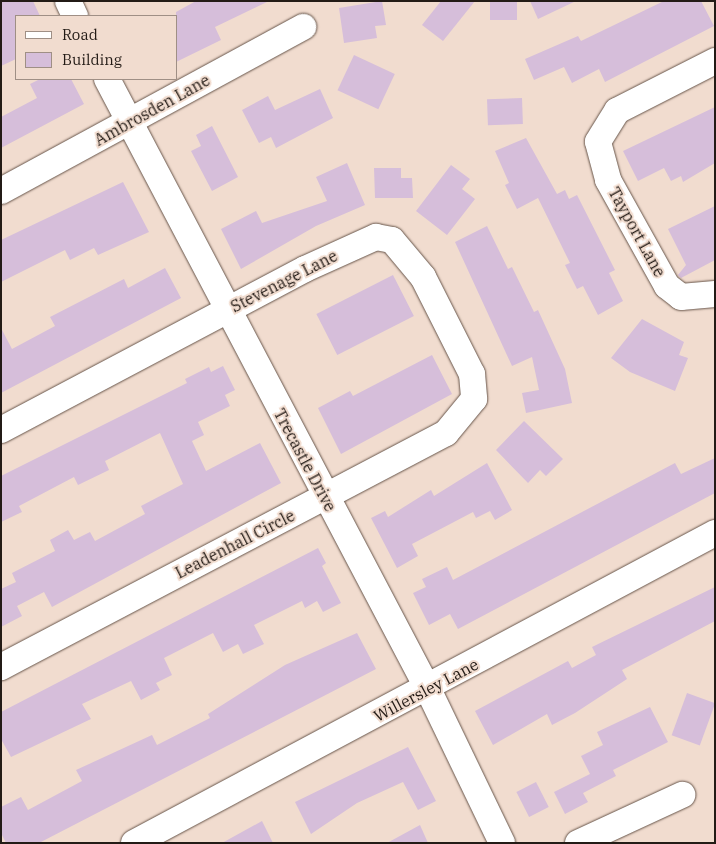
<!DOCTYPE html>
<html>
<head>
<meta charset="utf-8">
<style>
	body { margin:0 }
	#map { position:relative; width:716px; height:844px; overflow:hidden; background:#f1dccf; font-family:"IBM Plex Serif",serif }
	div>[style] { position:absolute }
	.building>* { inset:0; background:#d6beda; transform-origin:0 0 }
	.roads { filter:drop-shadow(0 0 1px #67554a) drop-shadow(0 0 1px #67554a) }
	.minor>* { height:26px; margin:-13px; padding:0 13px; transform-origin:13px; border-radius:13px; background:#fff }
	span { translate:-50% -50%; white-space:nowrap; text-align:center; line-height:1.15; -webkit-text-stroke:4px #f1dccf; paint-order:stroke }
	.street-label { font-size:16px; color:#231b16 }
	.frame { position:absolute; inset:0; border:2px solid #231b16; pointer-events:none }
	.legend { position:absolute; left:15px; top:15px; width:162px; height:65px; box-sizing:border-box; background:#f1dccf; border:1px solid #9f8f85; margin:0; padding:6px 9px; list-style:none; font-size:15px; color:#231b16 }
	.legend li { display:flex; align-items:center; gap:10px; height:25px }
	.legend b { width:25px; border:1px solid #9f8f85 }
</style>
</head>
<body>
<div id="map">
	<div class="building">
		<div style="clip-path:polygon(1px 1px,33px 1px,40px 16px,16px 16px,16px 59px,1px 66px)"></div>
		<div style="clip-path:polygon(196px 1px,269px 1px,215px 27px,221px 40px,176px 62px,176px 12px)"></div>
		<div style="clip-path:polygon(382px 1px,386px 25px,375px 26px,377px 38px,344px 43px,339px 8px)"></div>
		<div style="clip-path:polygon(441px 1px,475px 1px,443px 41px,422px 25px)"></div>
		<div style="left:490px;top:1px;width:27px;height:19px"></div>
		<div style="clip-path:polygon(530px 1px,576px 1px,538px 19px)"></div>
		<div style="clip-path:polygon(664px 1px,701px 1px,714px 26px,605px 82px,599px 69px,572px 83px,564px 67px,534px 80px,525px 59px,578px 36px,581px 41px)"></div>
		<div style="left:354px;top:55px;width:45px;height:39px;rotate:25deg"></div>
		<div style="clip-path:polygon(40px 79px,71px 79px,84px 104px,1px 148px,1px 117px,37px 98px,30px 84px)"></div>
		<div style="clip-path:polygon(320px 89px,333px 118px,276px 148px,271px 137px,259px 143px,242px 110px,268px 96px,275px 110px)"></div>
		<div style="left:522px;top:98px;width:26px;height:35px;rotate:88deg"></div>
		<div style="clip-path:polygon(715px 107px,715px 163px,683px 182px,681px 176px,671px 181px,664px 168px,638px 181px,623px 151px)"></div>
		<div style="clip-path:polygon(212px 126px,238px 177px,212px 191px,191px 151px,201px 146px,196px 135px)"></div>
		<div style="clip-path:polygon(526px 138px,557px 194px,565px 190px,569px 199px,577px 195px,615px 270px,609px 273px,623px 301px,598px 315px,583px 286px,577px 289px,565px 265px,570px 263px,538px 198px,517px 209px,505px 185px,509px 183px,495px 151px)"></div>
		<div style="clip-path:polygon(347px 163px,365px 205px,316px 226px,241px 269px,221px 229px,256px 211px,262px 223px,327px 201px,316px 177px)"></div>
		<div style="clip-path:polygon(451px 165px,470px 179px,462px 189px,475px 199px,447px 235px,416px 211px)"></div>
		<div style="clip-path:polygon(374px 168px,401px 168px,401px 178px,412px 178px,413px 198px,375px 198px)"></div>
		<div style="clip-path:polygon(123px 182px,149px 232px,98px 255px,94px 248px,70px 260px,65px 250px,1px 282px,1px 240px)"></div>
		<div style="clip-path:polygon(715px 206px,715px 260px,681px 278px,678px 275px,686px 265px,668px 229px)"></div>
		<div style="clip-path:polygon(487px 226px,508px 269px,512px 267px,534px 312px,538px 310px,565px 369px,572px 403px,526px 413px,522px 393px,539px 390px,532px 357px,512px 366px,455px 242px)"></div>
		<div style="clip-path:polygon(165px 268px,181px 298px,1px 393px,1px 328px,12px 349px,55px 326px,50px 317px,124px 279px,128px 288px)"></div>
		<div style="left:393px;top:275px;width:46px;height:86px;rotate:63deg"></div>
		<div style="clip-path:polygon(642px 319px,684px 342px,679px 355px,688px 358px,675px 391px,630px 372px,611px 358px)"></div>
		<div style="clip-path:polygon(432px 355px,452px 394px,341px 454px,318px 408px,350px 391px,353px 396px)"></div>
		<div style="clip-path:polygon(223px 366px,235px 390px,225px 395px,230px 406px,198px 422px,204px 435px,192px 441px,206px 471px,260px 443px,281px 483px,52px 607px,44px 592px,17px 606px,22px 616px,1px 627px,1px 589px,16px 582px,12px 573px,55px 551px,50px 540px,68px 530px,74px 540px,90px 532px,95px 541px,145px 514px,141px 506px,183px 484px,160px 433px,105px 461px,109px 470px,78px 485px,74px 477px,19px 506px,22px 512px,1px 522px,1px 476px,187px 383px,185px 379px,209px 367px,211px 372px)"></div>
		<div style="clip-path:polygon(524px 421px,563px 459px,546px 476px,540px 470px,528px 483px,496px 450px)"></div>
		<div style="clip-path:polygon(715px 458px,715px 493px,458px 629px,450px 614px,429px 625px,413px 593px,426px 587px,422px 579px,447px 567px,453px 580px,675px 463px,681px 474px)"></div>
		<div style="clip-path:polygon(487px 463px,512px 510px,495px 520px,490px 511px,476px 518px,473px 512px,412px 544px,418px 556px,397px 568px,371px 518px,385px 511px,388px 517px,431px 490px,434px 496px)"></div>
		<div style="clip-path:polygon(318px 548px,326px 563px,322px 566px,341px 603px,323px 612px,317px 601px,305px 608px,302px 601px,254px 625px,264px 644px,243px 654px,238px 644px,223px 652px,213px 633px,164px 658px,172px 675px,156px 683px,160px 690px,141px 700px,131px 681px,82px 704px,91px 719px,11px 757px,1px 739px,1px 712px)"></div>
		<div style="clip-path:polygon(715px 587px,715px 621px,622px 670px,627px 679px,575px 713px,552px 725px,547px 714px,493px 745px,475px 711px,568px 661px,572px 668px,596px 655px,592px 647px)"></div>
		<div style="clip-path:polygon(357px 633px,376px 669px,39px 843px,6px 843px,1px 833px,1px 807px,21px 797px,28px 810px,82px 781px,76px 770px,152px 735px,157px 745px,210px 718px,208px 714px,285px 665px)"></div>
		<div style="left:687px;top:693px;width:30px;height:45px;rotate:20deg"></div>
		<div style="clip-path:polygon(650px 707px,668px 742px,613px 770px,616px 776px,583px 793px,588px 802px,565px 814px,554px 792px,590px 774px,581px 756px,603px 745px,597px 732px)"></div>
		<div style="clip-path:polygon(408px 747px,436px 801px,418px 810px,403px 782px,357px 803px,311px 834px,295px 802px)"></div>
		<div style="left:536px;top:782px;width:28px;height:22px;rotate:63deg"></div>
		<div style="clip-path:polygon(262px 821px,273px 843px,222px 843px)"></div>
		<div style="clip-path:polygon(420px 825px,428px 843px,387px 843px)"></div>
	</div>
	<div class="roads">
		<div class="minor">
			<div style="left:68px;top:1px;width:17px;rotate:65deg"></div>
			<div style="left:715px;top:61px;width:110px;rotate:153deg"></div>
			<div style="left:617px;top:111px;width:36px;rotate:122deg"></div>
			<div style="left:598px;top:142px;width:39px;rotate:75deg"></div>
			<div style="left:608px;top:180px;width:121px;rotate:60.9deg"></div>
			<div style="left:667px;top:286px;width:18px;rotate:38deg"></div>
			<div style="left:681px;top:297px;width:34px;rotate:-5deg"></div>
			<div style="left:107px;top:79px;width:689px;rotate:62.25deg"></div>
			<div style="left:428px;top:689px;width:171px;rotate:64.3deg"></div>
			<div style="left:1px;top:191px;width:344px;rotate:-28.5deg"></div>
			<div style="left:1px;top:430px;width:344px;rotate:-27.9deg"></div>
			<div style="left:305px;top:269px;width:78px;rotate:-24.3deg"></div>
			<div style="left:376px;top:237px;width:16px;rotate:11deg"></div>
			<div style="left:392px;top:240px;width:48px;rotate:50deg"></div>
			<div style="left:423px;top:277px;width:109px;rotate:63.2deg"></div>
			<div style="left:472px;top:374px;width:25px;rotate:85deg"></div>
			<div style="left:474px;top:399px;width:44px;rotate:129.5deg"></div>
			<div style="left:446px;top:433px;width:503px;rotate:152.26deg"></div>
			<div style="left:134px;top:843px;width:659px;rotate:-28.08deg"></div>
			<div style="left:578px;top:843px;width:115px;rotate:-24.8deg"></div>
		</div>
	</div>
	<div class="street-label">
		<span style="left:152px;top:110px;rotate:-29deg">Ambrosden Lane</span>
		<span style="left:637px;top:232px;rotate:61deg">Tayport Lane</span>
		<span style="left:284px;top:281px;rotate:-27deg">Stevenage Lane</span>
		<span style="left:305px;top:460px;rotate:62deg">Trecastle Drive</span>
		<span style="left:235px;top:544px;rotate:-27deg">Leadenhall Circle</span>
		<span style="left:426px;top:690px;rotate:-28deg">Willersley Lane</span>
	</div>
	<div class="frame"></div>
	<ul class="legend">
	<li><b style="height:6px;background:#fff"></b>Road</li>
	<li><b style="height:14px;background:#d6beda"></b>Building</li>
	</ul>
</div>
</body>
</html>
